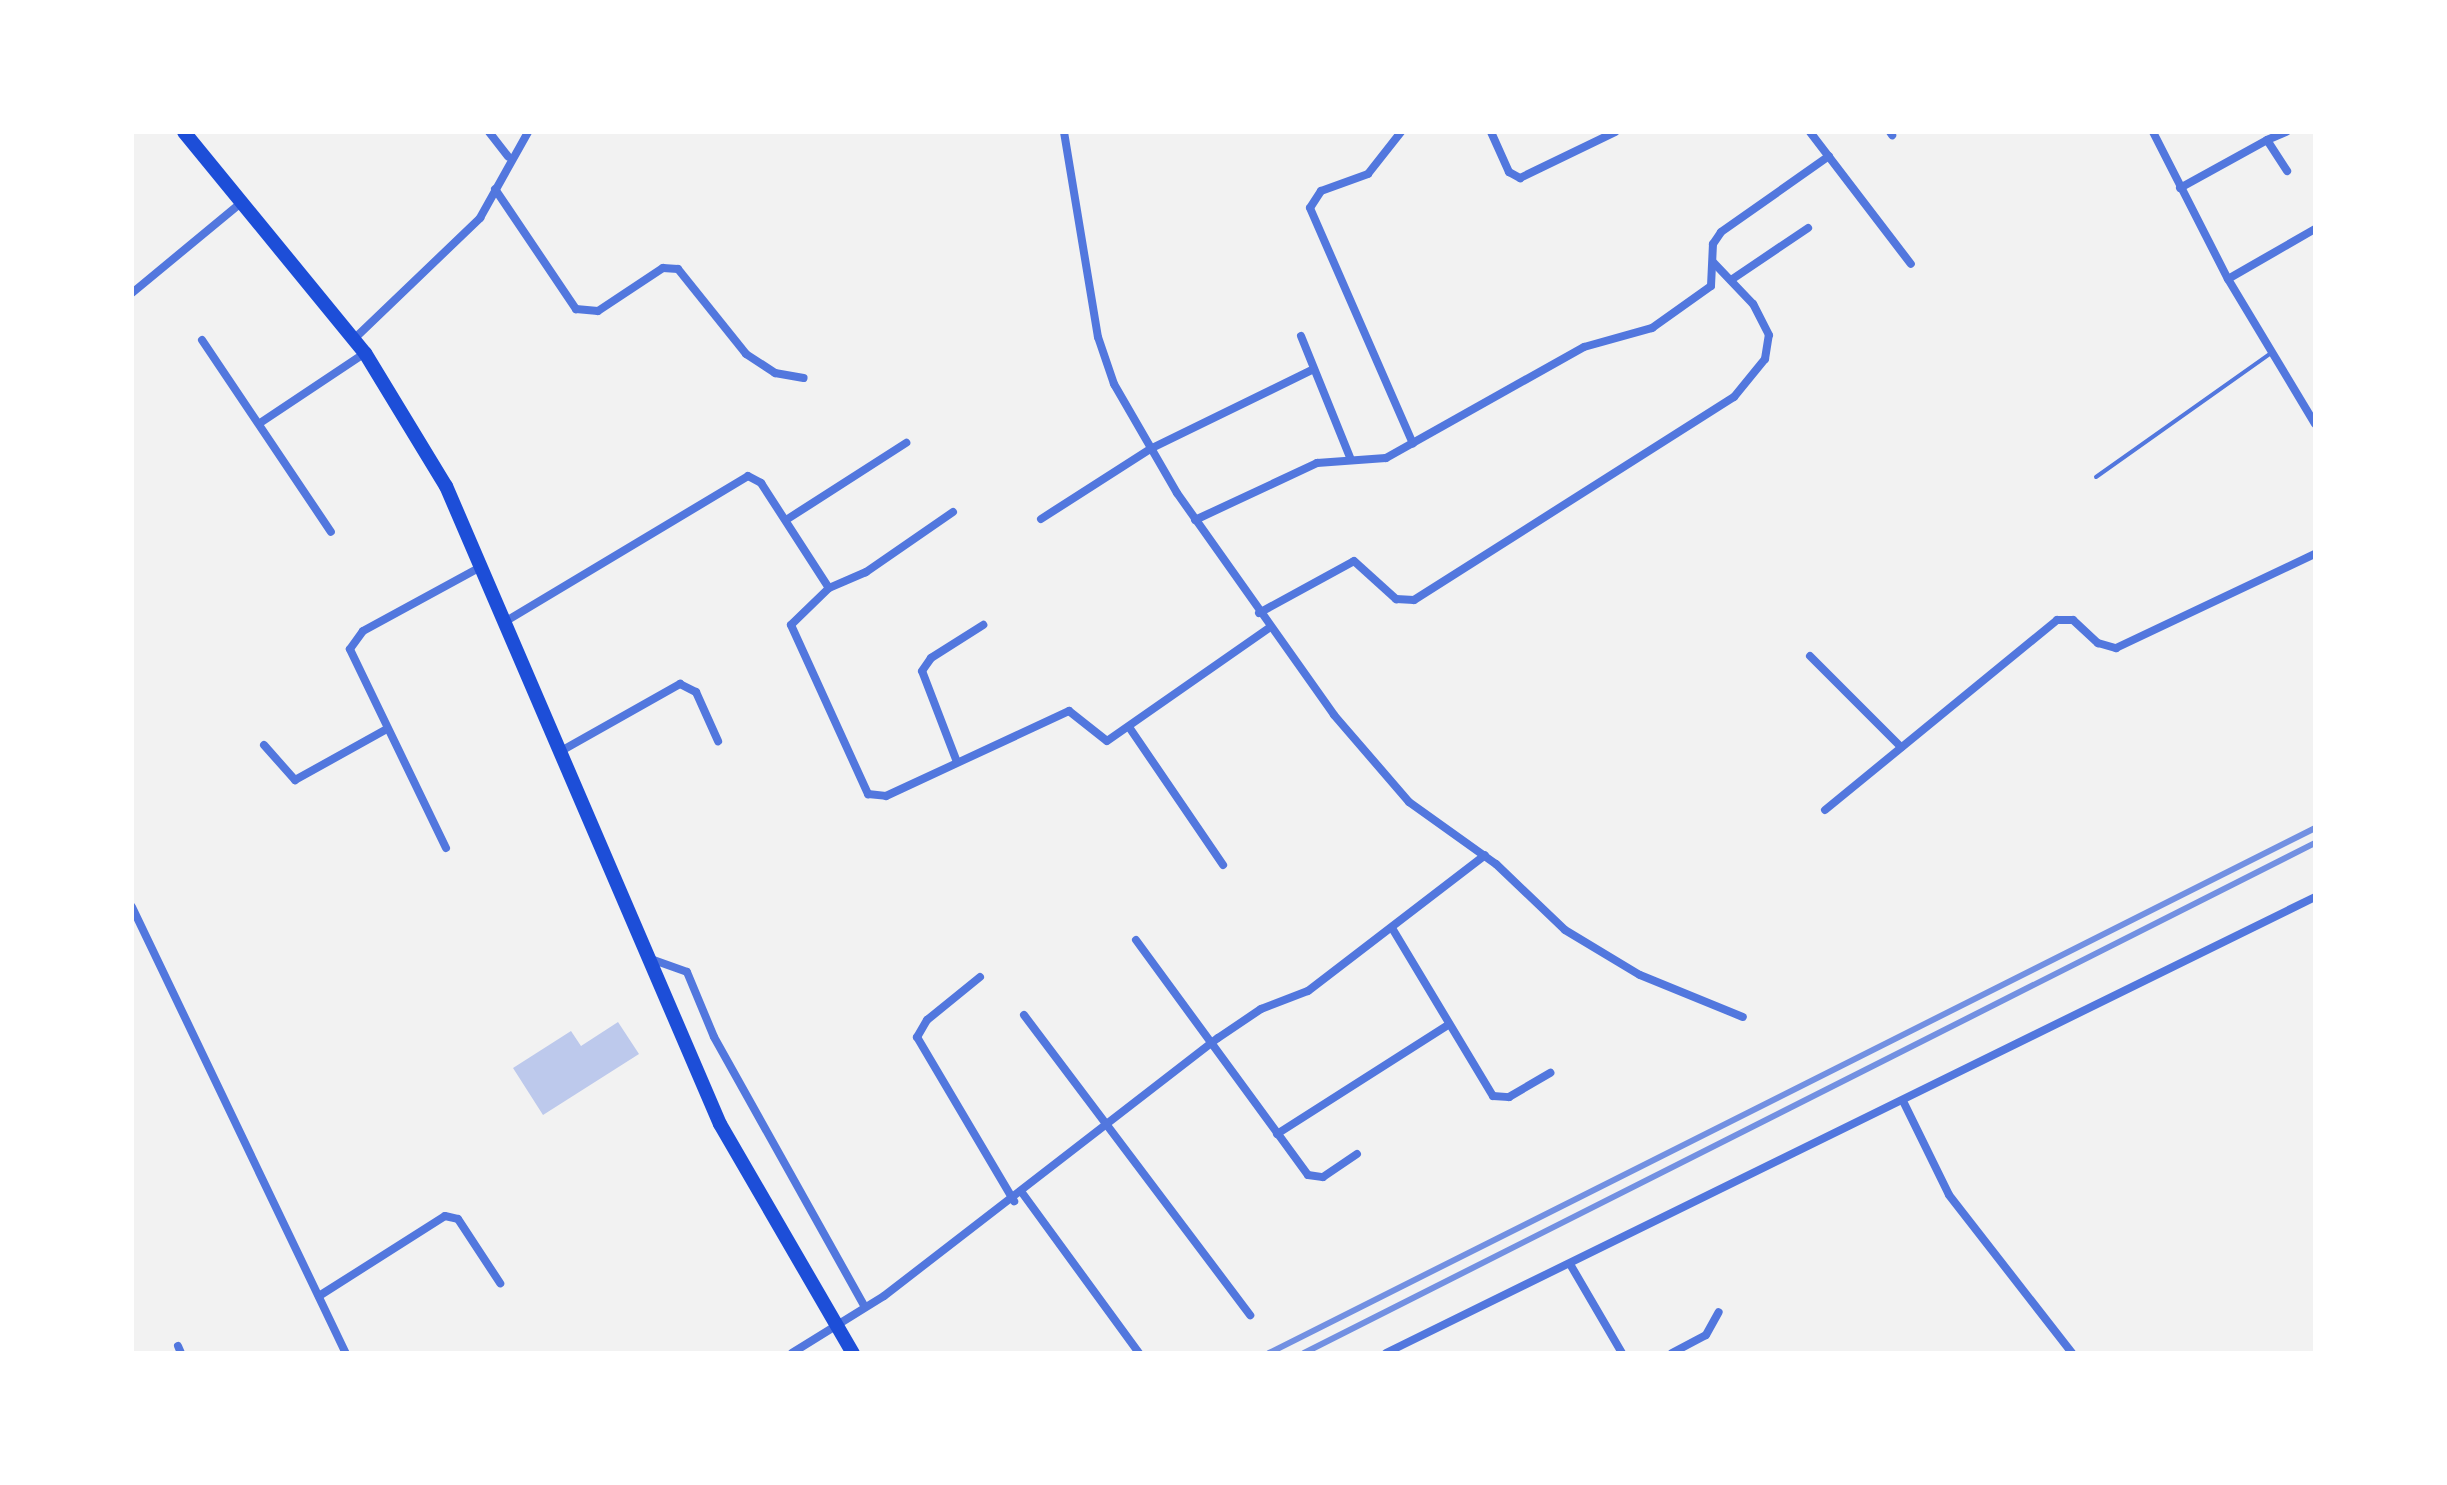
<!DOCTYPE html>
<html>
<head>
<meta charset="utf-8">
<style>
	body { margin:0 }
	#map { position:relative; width:2447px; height:1485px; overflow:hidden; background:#f2f2f2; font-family:Barlow,sans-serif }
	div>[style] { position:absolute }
	.building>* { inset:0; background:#bdc9ec }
	.service>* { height:4px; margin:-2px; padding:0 2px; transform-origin:2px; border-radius:2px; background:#5277de }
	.minor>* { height:8px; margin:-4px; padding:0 4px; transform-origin:4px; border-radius:4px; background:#5277de }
	.trunk>* { height:14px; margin:-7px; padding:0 7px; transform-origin:7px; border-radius:7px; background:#1d4ed8 }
	.rail>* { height:6px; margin:-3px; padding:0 3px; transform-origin:3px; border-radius:3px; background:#7290e2 }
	span { translate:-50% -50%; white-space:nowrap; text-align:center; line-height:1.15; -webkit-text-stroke:8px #fff; paint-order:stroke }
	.frame { position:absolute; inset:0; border:134px solid #fff; pointer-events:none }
</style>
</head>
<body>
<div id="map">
	<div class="building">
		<div style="clip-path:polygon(618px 1022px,639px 1054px,543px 1115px,513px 1068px,571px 1031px,581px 1046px)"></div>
	</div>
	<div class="service">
		<div style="left:2096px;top:477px;width:213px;rotate:-35.3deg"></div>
	</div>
	<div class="minor">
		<div style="left:489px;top:132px;width:31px;rotate:52deg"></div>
		<div style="left:1064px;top:132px;width:208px;rotate:80.6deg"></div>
		<div style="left:1098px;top:337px;width:50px;rotate:71.2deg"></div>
		<div style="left:1114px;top:384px;width:126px;rotate:60deg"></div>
		<div style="left:1177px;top:493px;width:272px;rotate:54.7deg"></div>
		<div style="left:1334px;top:715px;width:115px;rotate:49.2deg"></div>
		<div style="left:1409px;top:802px;width:107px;rotate:35.5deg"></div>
		<div style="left:1496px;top:864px;width:95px;rotate:43.7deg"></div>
		<div style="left:1565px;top:930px;width:87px;rotate:31deg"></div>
		<div style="left:1640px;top:975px;width:111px;rotate:22.2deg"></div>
		<div style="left:1401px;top:132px;width:53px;rotate:128.2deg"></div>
		<div style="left:1368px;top:174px;width:50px;rotate:160.1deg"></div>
		<div style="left:1321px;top:191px;width:20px;rotate:123deg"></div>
		<div style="left:1310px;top:208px;width:257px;rotate:66.4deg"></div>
		<div style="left:1491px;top:132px;width:44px;rotate:65.8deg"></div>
		<div style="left:1509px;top:172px;width:13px;rotate:29deg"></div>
		<div style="left:1520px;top:178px;width:106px;rotate:-25.8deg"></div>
		<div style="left:1810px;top:132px;width:166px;rotate:52.6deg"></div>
		<div style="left:1890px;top:132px;width:4px;rotate:56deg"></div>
		<div style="left:2153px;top:132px;width:165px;rotate:63deg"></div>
		<div style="left:2228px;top:279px;width:169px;rotate:59deg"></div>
		<div style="left:2267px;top:140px;width:21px;rotate:-23deg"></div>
		<div style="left:2180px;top:188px;width:99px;rotate:-28.9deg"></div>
		<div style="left:2267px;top:140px;width:37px;rotate:57deg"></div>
		<div style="left:495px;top:189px;width:145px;rotate:56deg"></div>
		<div style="left:576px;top:309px;width:22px;rotate:5deg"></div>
		<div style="left:598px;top:311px;width:78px;rotate:-33.5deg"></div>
		<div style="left:663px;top:268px;width:15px;rotate:4deg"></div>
		<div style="left:678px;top:269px;width:109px;rotate:51.3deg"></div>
		<div style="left:746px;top:354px;width:35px;rotate:33deg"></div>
		<div style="left:775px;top:373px;width:29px;rotate:10deg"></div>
		<div style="left:2228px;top:279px;width:100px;rotate:-29.9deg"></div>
		<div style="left:1731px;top:280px;width:93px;rotate:-34deg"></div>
		<div style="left:132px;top:293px;width:143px;rotate:-39.6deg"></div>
		<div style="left:1301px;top:336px;width:131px;rotate:68deg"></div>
		<div style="left:354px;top:339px;width:175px;rotate:-43.8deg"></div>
		<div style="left:480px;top:218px;width:98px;rotate:-60.8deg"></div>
		<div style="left:202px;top:340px;width:231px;rotate:56.1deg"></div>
		<div style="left:260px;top:423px;width:126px;rotate:-33.7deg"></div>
		<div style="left:953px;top:512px;width:106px;rotate:145.4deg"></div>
		<div style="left:866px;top:572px;width:40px;rotate:156.6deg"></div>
		<div style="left:829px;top:588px;width:53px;rotate:135.8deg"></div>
		<div style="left:791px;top:625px;width:186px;rotate:65.5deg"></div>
		<div style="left:868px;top:794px;width:18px;rotate:6deg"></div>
		<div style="left:886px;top:796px;width:202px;rotate:-24.9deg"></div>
		<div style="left:1069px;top:711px;width:48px;rotate:38.3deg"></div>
		<div style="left:1107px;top:741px;width:198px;rotate:-34.9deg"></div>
		<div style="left:1041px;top:519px;width:130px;rotate:-32.7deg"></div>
		<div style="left:1150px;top:449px;width:182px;rotate:-26deg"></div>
		<div style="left:786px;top:520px;width:143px;rotate:-32.7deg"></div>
		<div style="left:1195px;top:520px;width:135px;rotate:-25deg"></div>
		<div style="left:1317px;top:463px;width:69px;rotate:-4.1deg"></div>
		<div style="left:1386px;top:458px;width:227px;rotate:-29.3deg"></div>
		<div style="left:1584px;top:347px;width:71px;rotate:-15.6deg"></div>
		<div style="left:1652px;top:328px;width:72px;rotate:-35.4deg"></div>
		<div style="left:1711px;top:286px;width:42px;rotate:-87.3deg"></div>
		<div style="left:1713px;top:244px;width:14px;rotate:-56deg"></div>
		<div style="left:1721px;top:232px;width:132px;rotate:-35.1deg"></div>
		<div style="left:1259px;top:613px;width:108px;rotate:-28.7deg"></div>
		<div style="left:1354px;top:561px;width:57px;rotate:42.1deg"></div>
		<div style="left:1396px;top:599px;width:18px;rotate:3deg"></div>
		<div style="left:1414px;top:600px;width:379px;rotate:-32.4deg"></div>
		<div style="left:1734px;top:397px;width:49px;rotate:-50.8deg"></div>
		<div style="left:1765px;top:359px;width:24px;rotate:-81deg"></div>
		<div style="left:1769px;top:335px;width:35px;rotate:-117deg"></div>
		<div style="left:1753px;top:304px;width:57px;rotate:-133.6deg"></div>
		<div style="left:506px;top:621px;width:282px;rotate:-30.9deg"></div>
		<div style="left:748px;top:476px;width:15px;rotate:28deg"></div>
		<div style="left:761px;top:483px;width:125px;rotate:57.1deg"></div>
		<div style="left:1810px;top:656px;width:129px;rotate:45deg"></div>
		<div style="left:1129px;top:727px;width:167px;rotate:55.7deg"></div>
		<div style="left:264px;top:745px;width:47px;rotate:48.5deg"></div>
		<div style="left:295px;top:780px;width:105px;rotate:-29deg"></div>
		<div style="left:561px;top:751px;width:137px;rotate:-29.4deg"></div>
		<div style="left:680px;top:684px;width:18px;rotate:27deg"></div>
		<div style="left:696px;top:692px;width:54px;rotate:65.8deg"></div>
		<div style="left:957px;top:762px;width:97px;rotate:-111deg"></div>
		<div style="left:922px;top:671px;width:16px;rotate:-55deg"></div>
		<div style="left:931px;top:658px;width:62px;rotate:-32.4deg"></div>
		<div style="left:1825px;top:810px;width:300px;rotate:-39.3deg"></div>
		<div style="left:2057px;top:620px;width:16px"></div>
		<div style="left:2073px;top:620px;width:34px;rotate:43deg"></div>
		<div style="left:2098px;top:643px;width:19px;rotate:16deg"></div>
		<div style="left:2116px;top:648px;width:220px;rotate:-25.3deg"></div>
		<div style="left:446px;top:848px;width:221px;rotate:-115.8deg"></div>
		<div style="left:350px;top:649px;width:22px;rotate:-54deg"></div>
		<div style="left:363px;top:631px;width:136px;rotate:-28.6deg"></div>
		<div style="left:132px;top:907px;width:495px;rotate:64.4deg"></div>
		<div style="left:1392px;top:928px;width:196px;rotate:59deg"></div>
		<div style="left:1493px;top:1096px;width:16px;rotate:4deg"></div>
		<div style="left:1509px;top:1097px;width:48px;rotate:-30.3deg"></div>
		<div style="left:1136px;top:940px;width:291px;rotate:53.8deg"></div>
		<div style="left:1308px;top:1175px;width:15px;rotate:8deg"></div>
		<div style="left:1323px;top:1177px;width:41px;rotate:-34.1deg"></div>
		<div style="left:648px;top:958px;width:41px;rotate:19.7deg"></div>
		<div style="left:687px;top:972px;width:70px;rotate:67.4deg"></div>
		<div style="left:714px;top:1037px;width:309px;rotate:60.8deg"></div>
		<div style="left:980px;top:977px;width:68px;rotate:140.9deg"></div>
		<div style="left:927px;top:1020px;width:20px;rotate:120deg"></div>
		<div style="left:917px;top:1037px;width:191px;rotate:59.4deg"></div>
		<div style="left:1024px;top:1015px;width:376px;rotate:53deg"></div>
		<div style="left:1904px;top:1103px;width:102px;rotate:63.9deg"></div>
		<div style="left:1949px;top:1195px;width:200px;rotate:52.1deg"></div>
		<div style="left:1277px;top:1134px;width:203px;rotate:-32.5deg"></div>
		<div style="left:1023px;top:1194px;width:197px;rotate:53.9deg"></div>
		<div style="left:1570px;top:1264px;width:103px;rotate:59.7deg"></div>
		<div style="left:319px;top:1296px;width:149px;rotate:-32.4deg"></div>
		<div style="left:445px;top:1216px;width:13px;rotate:13deg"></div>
		<div style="left:458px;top:1219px;width:77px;rotate:56.7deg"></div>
		<div style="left:178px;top:1346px;width:8px;rotate:67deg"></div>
		<div style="left:792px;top:1353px;width:108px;rotate:-31.8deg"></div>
		<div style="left:884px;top:1296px;width:422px;rotate:-37.7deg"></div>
		<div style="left:1218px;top:1038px;width:52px;rotate:-34deg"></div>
		<div style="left:1261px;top:1009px;width:50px;rotate:-21deg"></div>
		<div style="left:1308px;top:991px;width:223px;rotate:-37.5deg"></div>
		<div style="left:1386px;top:1353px;width:1035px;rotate:-26.14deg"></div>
		<div style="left:1672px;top:1353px;width:38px;rotate:-28deg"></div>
		<div style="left:1706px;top:1335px;width:26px;rotate:-61deg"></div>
	</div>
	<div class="trunk">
		<div style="left:184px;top:132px;width:286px;rotate:50.7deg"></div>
		<div style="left:365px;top:353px;width:156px;rotate:58.7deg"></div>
		<div style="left:446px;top:486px;width:694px;rotate:66.76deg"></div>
		<div style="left:720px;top:1124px;width:265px;rotate:59.9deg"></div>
	</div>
	<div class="rail">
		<div style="left:1269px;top:1353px;width:1170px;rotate:-26.65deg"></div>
		<div style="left:1304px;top:1353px;width:1132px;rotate:-26.77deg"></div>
	</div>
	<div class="frame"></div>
</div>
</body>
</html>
